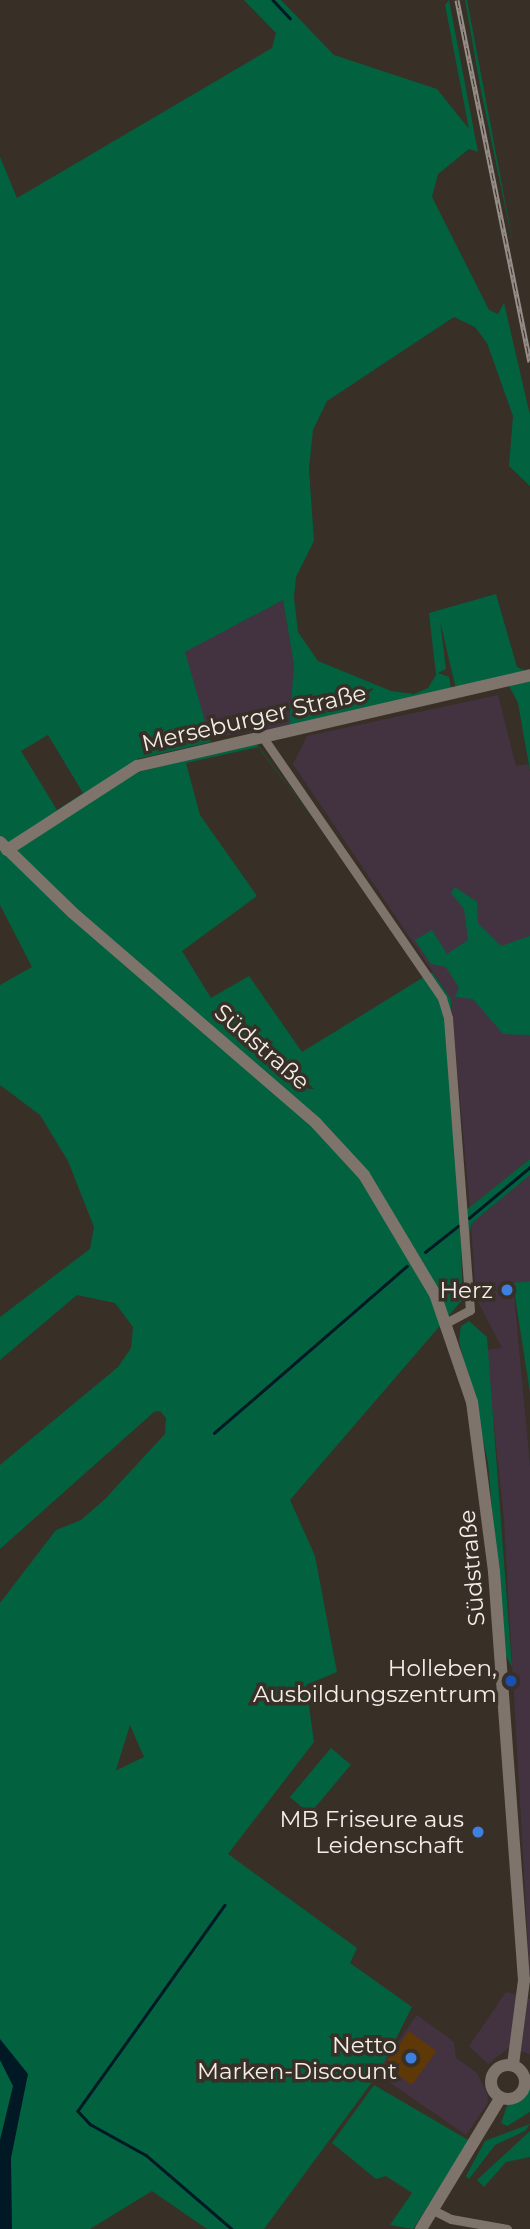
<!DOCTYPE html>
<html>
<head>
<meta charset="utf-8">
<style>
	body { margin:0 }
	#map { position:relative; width:530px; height:2229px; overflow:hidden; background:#382f27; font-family:Montserrat,sans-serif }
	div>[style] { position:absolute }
	.commercial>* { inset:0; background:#433340 }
	.green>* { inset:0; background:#02623f; transform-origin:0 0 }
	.water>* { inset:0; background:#011825 }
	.stream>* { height:2.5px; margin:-1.25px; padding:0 1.25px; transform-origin:1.25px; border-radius:1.25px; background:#011825 }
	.building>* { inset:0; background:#5f3808; transform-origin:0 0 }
	.street>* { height:9px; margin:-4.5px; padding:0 4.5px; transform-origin:4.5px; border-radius:4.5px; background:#7e746b }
	.secondary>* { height:12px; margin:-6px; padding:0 6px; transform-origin:6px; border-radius:6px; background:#7e746b }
	.secondary>.ring { margin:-6px; padding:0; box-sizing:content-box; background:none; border:12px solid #7e746b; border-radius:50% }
	.rail>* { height:5px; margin-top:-2.5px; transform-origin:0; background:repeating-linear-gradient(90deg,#382f27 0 8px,#978f89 0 16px); box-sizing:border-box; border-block:2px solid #978f89 }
	.dots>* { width:19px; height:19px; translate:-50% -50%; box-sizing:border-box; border:4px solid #382f27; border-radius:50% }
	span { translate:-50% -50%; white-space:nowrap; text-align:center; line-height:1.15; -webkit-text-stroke:7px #382f27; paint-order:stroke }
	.street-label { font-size:23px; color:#f4eee9 }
	.poi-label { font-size:23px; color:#f4eee9 }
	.right { translate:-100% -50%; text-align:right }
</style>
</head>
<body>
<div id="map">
	<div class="commercial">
		<div style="clip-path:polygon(283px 600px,294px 665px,289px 727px,209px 738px,184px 652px)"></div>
		<div style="clip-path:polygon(498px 695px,516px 766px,528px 764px,530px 771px,530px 1159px,470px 1209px,451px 999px,293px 764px,307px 736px)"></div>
		<div style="clip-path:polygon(530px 1175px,530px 1281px,513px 1284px,530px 1466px,530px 1980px,504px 1519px,486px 1350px,502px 1348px,476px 1298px,471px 1224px)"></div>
		<div style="clip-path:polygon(506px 1992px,530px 1999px,530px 2054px,509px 2048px,488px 2064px,469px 2046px)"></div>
		<div style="clip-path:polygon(417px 2015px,454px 2042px,456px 2058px,477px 2073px,487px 2093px,488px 2103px,466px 2135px,376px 2073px)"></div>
	</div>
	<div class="green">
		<div style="clip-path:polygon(evenodd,244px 0,281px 0,334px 55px,437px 89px,469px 129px,445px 5px,449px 0,478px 152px,469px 149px,438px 174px,432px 197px,489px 310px,498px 314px,504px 303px,530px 415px,530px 486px,509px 466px,513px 416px,487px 343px,475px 327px,454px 317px,327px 401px,313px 430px,309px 469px,314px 541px,296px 577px,294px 597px,298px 632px,318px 661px,391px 691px,414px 694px,428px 688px,436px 675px,429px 613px,496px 594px,517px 667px,526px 671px,456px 689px,440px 621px,446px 669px,438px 673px,449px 677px,451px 688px,289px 727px,294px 665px,283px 600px,185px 652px,211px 742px,137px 759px,132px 774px,255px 742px,334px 846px,258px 747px,186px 763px,200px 815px,257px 896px,182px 951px,211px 998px,249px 976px,302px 1052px,432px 972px,451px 999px,463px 1299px,290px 1500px,315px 1556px,337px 1672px,306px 1685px,314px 1742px,228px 1854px,357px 1948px,350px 1963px,412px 2007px,378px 2074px,264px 2229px,207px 2229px,152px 2191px,90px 2229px,0 2229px,0 1603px,56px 1530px,81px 1520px,105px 1499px,165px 1434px,166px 1418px,160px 1411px,154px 1412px,0 1549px,0 1465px,118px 1367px,131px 1348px,133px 1327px,115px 1303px,77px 1295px,0 1360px,0 1317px,90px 1249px,94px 1227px,68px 1161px,40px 1115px,0 1085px,0 985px,32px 967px,0 905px,0 157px,17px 198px,272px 48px,276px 33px,244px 0,48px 735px,83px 793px,57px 810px,21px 751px,48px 735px,244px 0,130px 1725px,144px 1757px,117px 1770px,116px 1770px,130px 1725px)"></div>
		<div style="clip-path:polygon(465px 0,467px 0,514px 249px,481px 91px)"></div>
		<div style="clip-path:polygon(530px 678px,530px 771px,518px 703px,508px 684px)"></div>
		<div style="clip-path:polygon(455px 887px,477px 902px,478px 923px,501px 946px,530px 936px,530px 1035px,503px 1034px,473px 999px,455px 997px,459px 988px,446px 967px,431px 964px,415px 940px,432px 930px,447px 954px,468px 940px,464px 909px,451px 893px)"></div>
		<div style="clip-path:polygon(530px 1159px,530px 1175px,471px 1224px,469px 1244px,466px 1210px)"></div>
		<div style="clip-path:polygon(530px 1281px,530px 1393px,513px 1283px)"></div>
		<div style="clip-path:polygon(469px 1321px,487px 1337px,512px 1667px,504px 1652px,488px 1462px,459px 1341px,461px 1326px)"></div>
		<div style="left:331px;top:1748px;width:26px;height:64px;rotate:40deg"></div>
		<div style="clip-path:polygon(374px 2085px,470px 2141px,413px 2229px,390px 2225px,412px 2193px,386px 2176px,376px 2179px,332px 2143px)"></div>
		<div style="clip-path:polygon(530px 2089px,530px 2112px,507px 2126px,501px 2123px,508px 2103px)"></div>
		<div style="clip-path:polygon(530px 2124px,525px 2131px,495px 2145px,469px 2179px,466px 2176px,485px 2141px)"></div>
		<div style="clip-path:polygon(530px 2131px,530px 2157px,506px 2162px,484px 2187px,477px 2180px)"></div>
	</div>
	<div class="water">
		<div style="clip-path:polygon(0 2039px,28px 2074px,11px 2158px,12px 2229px,0 2229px,0 2140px,13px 2086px,0 2060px)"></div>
	</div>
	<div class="stream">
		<div style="left:273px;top:0;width:25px;rotate:47deg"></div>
		<div style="left:469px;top:1218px;width:80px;rotate:-39.9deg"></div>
		<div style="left:425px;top:1252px;width:42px;rotate:-38.2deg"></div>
		<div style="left:214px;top:1433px;width:255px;rotate:-40.9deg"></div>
		<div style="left:225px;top:1905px;width:253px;rotate:125.5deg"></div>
		<div style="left:78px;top:2111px;width:18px;rotate:47deg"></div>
		<div style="left:90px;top:2124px;width:64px;rotate:29deg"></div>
		<div style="left:146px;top:2155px;width:113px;rotate:40.7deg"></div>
	</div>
	<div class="building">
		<div style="left:409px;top:2031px;width:34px;height:42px;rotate:36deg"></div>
	</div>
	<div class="street">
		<div style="left:262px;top:736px;width:318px;rotate:55.5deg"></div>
		<div style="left:442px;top:998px;width:21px;rotate:73deg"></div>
		<div style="left:448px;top:1018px;width:293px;rotate:85.7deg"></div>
		<div style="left:470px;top:1310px;width:26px;rotate:152deg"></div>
		<div style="left:433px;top:2210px;width:20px;rotate:27deg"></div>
		<div style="left:451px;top:2219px;width:57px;rotate:10.1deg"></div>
	</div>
	<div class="secondary">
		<div style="left:0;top:842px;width:102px;rotate:44.2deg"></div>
		<div style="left:73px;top:913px;width:321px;rotate:40.8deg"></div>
		<div style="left:316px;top:1123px;width:71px;rotate:47.3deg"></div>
		<div style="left:364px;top:1175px;width:139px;rotate:59.2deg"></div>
		<div style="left:435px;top:1294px;width:114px;rotate:71.1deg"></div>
		<div style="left:472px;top:1402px;width:171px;rotate:82.6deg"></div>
		<div style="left:494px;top:1572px;width:409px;rotate:85.8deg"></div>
		<div style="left:524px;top:1980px;width:86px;rotate:97.4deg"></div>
		<div style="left:7px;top:850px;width:155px;rotate:-32.9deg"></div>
		<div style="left:137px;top:766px;width:403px;rotate:-13deg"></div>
		<div class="ring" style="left:491px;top:2065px;width:22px;height:22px"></div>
		<div style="left:421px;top:2229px;width:154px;rotate:-58.8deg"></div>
	</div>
	<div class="rail">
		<div style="left:457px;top:0;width:369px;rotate:78.6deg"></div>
	</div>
	<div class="dots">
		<div style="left:507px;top:1290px;background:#3f7fe0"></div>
		<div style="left:511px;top:1681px;background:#1a4fb4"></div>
		<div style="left:478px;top:1832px;background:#3f7fe0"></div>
		<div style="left:411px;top:2058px;background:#3f7fe0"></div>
	</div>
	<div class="street-label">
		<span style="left:254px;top:718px;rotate:-13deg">Merseburger Straße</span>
		<span style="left:262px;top:1047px;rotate:41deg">Südstraße</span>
		<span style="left:472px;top:1568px;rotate:-95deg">Südstraße</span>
	</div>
	<div class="poi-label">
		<span class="right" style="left:493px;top:1290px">Herz</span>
		<span class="right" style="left:497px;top:1681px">Holleben,<br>Ausbildungszentrum</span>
		<span class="right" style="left:464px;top:1832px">MB Friseure aus<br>Leidenschaft</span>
		<span class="right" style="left:397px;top:2058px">Netto<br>Marken-Discount</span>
	</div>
</div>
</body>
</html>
